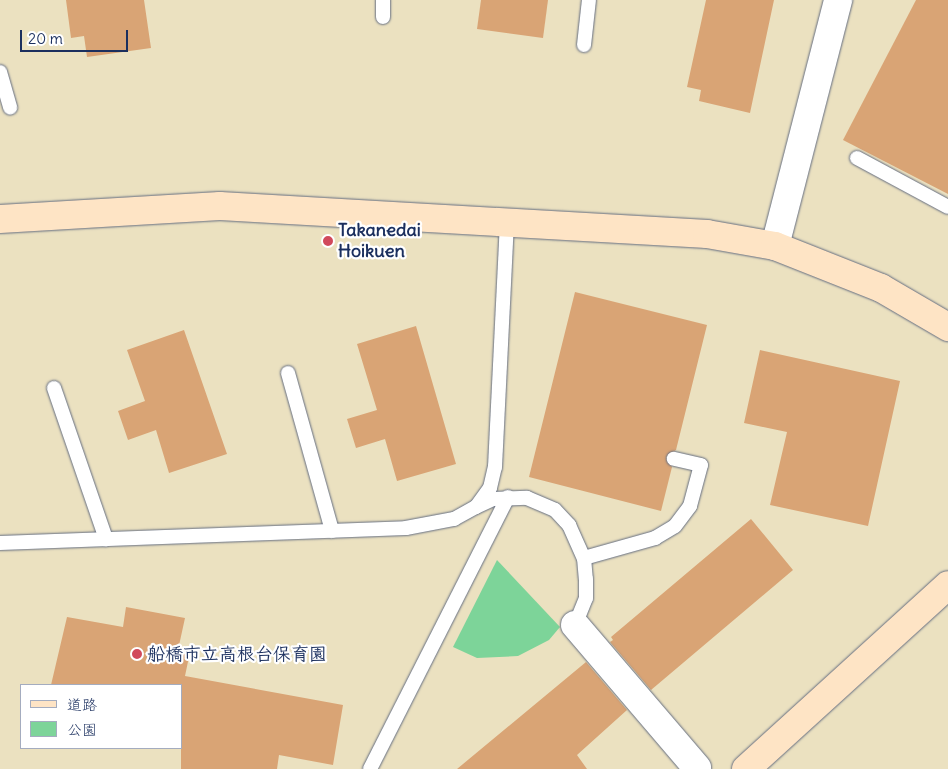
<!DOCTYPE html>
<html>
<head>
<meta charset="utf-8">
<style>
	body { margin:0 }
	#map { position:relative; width:948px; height:769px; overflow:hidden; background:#ebe1c0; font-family:Delius,"Klee One",sans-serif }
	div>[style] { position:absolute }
	.green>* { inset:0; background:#7dd499 }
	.building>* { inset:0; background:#d9a475 }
	.roads { filter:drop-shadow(0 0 1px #646d80) drop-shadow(0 0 1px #646d80) }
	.lane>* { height:14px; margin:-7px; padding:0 7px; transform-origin:7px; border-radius:7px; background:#fff }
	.street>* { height:28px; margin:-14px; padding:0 14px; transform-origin:14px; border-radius:14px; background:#fff }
	.secondary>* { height:28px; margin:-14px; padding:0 14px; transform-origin:14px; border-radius:14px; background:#fee4c5 }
	.dots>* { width:14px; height:14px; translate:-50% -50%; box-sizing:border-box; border:2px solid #fff; border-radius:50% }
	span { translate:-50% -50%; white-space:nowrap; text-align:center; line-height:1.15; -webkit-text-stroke:4.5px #fff; paint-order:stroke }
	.poi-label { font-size:18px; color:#1b2f5e; font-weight:700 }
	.left { translate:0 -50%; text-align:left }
	.legend { position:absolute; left:20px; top:684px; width:162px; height:65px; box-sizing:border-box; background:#fff; border:1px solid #a4acbf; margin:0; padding:6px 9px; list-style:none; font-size:15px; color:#1b2f5e }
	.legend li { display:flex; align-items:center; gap:10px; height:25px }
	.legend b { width:25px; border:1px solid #a4acbf }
	.scale { position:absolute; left:20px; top:30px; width:108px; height:22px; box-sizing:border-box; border:2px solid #1b2f5e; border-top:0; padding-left:6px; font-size:15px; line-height:18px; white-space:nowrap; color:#1b2f5e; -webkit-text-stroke:4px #fff; paint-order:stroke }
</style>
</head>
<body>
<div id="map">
	<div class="green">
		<div style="clip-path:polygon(497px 560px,560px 627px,549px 640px,518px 656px,477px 658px,453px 647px)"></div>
	</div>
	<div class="building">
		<div style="clip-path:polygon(66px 0,144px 0,151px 48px,87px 57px,84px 36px,71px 38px)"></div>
		<div style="clip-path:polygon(481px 0,548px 0,543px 38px,477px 29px)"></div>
		<div style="clip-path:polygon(706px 0,774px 0,750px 113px,699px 101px,701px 90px,687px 87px)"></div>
		<div style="clip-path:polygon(916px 0,948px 0,948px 194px,843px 140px)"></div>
		<div style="clip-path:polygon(575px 292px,707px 325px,676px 450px,666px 457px,672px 467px,661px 511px,529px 477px)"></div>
		<div style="clip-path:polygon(416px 326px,456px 464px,397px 481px,385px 439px,356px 448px,347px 419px,377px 410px,357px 344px)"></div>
		<div style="clip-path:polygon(184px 330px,227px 454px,169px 473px,156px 430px,128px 440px,118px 411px,145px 401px,127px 350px)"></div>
		<div style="clip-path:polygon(760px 350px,900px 381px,868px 526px,770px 505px,787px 432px,744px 423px)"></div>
		<div style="clip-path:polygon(751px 519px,793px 570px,651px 690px,610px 642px,613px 640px,611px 637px)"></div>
		<div style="clip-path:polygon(126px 607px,185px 618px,178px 650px,190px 652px,185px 676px,343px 705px,333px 765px,279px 755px,277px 769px,181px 769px,181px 685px,51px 685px,67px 617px,123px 627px)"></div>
		<div style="clip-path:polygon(586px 662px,627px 710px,577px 755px,587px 769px,457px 769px)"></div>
	</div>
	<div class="roads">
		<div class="lane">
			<div style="left:383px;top:0;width:17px;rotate:90deg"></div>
			<div style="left:584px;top:45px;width:45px;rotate:-83.7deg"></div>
			<div style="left:0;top:72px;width:37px;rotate:74deg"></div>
			<div style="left:857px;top:158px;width:103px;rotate:28.3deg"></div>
			<div style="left:288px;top:373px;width:164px;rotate:74.4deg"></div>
			<div style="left:54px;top:388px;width:160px;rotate:71deg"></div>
			<div style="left:476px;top:507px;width:19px;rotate:-25deg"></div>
			<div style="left:493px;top:499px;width:34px;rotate:-2deg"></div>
			<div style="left:527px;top:498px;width:30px;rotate:23deg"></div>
			<div style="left:555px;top:510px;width:21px;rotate:47deg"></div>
			<div style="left:569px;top:525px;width:36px;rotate:66deg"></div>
			<div style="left:584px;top:558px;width:21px;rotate:85deg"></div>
			<div style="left:586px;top:579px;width:19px;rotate:90deg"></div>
			<div style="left:586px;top:598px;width:29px;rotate:112deg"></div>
			<div style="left:0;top:543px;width:406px;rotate:-2.1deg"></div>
			<div style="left:406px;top:528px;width:49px;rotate:-10.6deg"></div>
			<div style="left:454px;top:519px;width:25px;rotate:-29deg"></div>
			<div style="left:476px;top:507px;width:24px;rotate:-54deg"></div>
			<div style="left:490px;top:488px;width:22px;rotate:-77deg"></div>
			<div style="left:495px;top:467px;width:243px;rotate:-87.2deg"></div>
			<div style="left:584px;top:558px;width:74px;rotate:-15.7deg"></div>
			<div style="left:655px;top:538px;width:23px;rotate:-31deg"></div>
			<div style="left:675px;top:526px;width:25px;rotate:-53deg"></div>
			<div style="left:690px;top:506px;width:42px;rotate:-75deg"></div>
			<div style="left:701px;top:465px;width:28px;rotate:-167deg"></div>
			<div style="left:370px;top:769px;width:305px;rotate:-63.1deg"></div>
		</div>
		<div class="street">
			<div style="left:775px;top:246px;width:254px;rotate:-75.6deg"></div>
			<div style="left:575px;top:625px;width:188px;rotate:49.5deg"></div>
		</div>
		<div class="secondary">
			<div style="left:0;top:219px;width:220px;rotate:-3.4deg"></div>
			<div style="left:220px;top:206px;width:488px;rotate:3.3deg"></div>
			<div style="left:707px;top:234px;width:69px;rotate:10deg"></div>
			<div style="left:775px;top:246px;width:114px;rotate:21.6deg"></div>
			<div style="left:881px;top:288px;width:78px;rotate:30.2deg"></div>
			<div style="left:746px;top:769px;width:273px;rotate:-42.3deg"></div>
		</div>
	</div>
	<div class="dots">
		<div style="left:328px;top:241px;background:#d1495b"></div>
		<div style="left:137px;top:654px;background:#d1495b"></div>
	</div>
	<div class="poi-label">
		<span class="left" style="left:338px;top:241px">Takanedai<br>Hoikuen</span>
		<span class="left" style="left:147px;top:654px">船橋市立高根台保育園</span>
	</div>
	<ul class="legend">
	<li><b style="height:6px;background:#fee4c5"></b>道路</li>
	<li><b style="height:14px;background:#7dd499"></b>公園</li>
	</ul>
	<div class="scale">20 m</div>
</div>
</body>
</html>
